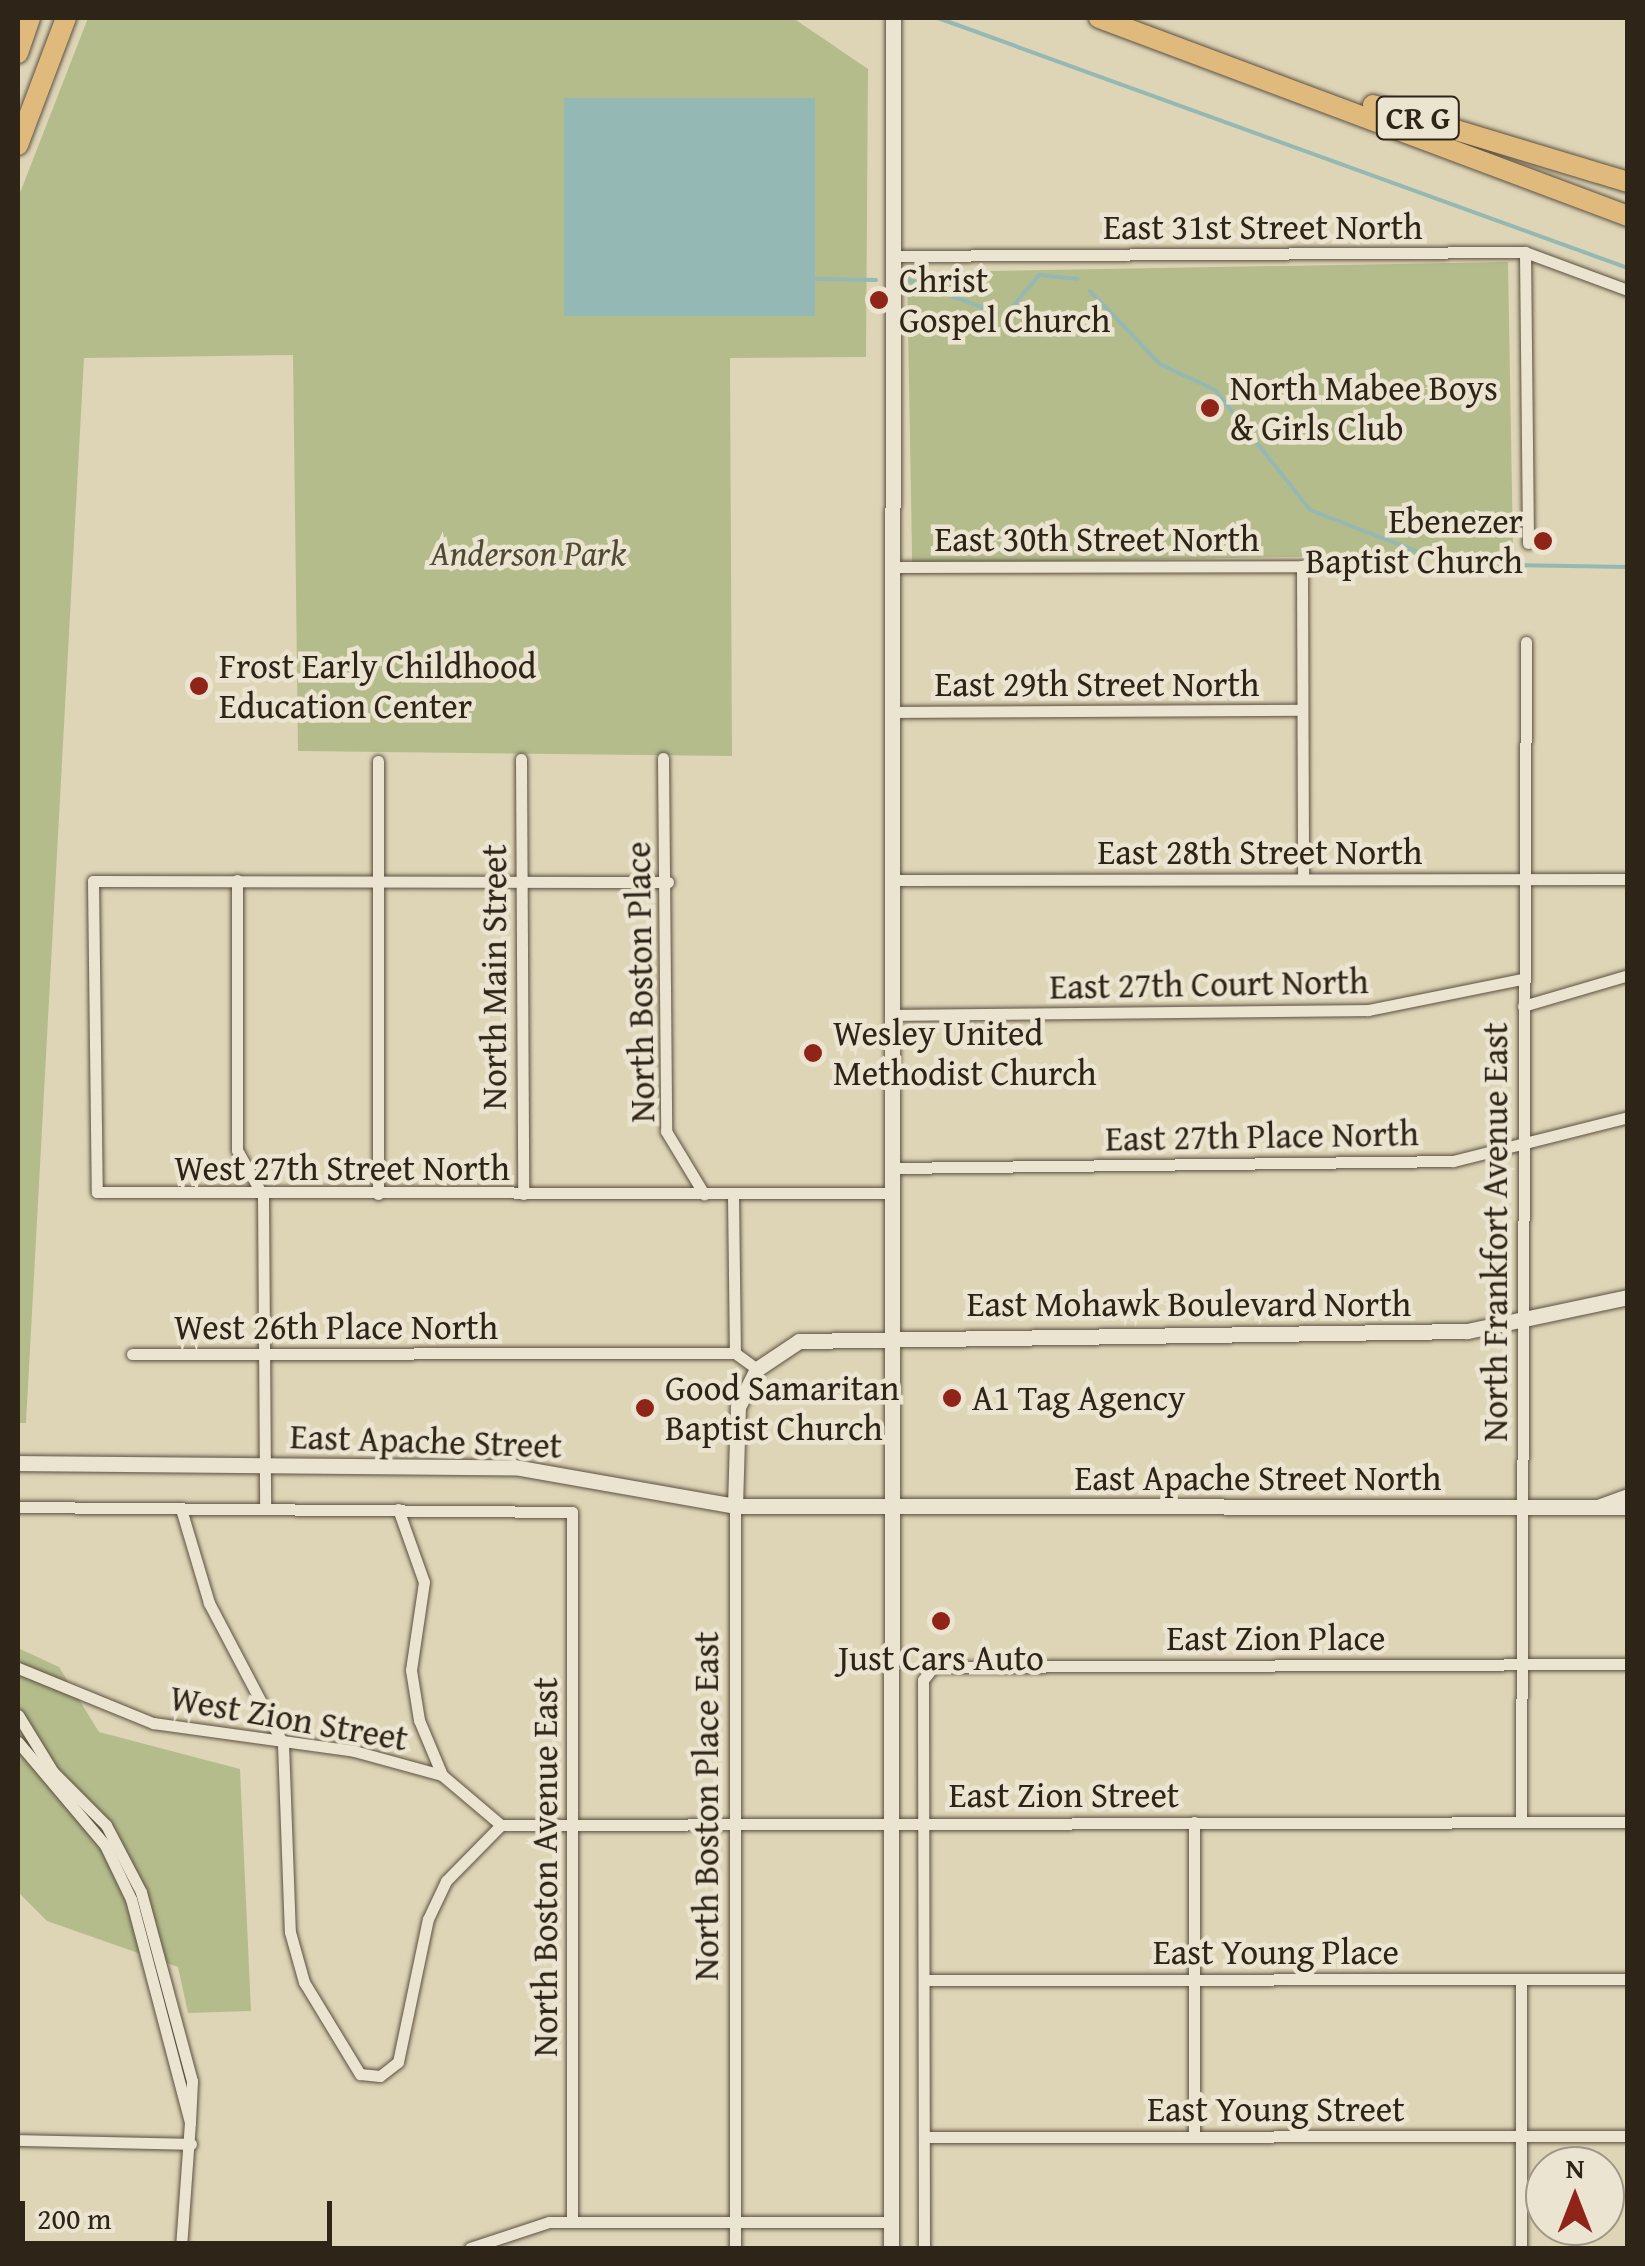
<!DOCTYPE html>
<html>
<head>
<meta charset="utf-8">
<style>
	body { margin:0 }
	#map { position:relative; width:1645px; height:2266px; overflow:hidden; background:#ded5b7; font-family:"Gentium Book Plus",serif }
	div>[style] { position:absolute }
	.green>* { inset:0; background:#b5bc8c; transform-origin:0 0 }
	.water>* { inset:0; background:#94b8b3; transform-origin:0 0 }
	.stream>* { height:4px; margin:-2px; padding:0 2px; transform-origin:2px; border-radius:2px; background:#94b8b3 }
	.roads { filter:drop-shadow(0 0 2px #5b5040) drop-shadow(0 0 2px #5b5040) }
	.street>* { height:11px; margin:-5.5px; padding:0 5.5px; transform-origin:5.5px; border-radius:5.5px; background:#eae4d0 }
	.secondary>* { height:15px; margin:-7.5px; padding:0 7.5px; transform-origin:7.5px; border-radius:7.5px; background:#eae4d0 }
	.highway>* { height:20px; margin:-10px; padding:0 10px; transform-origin:10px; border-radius:10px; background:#dfba7c }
	.dots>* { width:28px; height:28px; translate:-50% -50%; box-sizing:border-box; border:5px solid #eae4d0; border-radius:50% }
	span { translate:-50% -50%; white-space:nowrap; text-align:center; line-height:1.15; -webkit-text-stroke:9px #eae4d0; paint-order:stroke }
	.shield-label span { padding:2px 8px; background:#eae4d0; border:2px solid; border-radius:8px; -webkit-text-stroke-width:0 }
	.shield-label { font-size:32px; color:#2f2418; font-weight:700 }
	.street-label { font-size:35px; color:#2f2418 }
	.poi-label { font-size:35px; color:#2f2418 }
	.left { translate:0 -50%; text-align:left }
	.right { translate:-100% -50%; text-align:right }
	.park-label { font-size:35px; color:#504a35; font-style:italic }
	.frame { position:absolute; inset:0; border:20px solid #2f2418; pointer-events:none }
	.north { position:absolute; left:1525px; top:2146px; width:100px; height:100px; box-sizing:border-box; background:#eae4d0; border:2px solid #9f9786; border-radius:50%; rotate:0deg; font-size:28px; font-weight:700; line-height:40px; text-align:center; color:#2f2418 }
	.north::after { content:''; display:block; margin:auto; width:35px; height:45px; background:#8f2418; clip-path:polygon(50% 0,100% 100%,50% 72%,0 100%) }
	.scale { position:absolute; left:20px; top:2201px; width:312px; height:45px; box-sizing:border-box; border:5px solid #2f2418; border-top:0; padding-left:12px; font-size:30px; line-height:35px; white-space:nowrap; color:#2f2418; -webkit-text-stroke:8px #eae4d0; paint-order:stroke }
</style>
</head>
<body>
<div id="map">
	<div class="green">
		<div style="clip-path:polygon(88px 18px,793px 18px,868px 69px,866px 357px,730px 358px,732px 756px,298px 751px,293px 355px,84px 358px,26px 1423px,18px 1423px,18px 198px)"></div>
		<div style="left:1508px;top:262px;width:291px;height:601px;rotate:89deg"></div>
		<div style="clip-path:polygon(18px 1648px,59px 1667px,99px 1732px,240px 1769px,251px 2011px,188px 2013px,178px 1967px,47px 1921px,18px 1892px)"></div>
	</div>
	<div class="water">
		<div style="left:564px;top:98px;width:251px;height:218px"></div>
	</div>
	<div class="stream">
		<div style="left:938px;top:18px;width:734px;rotate:19.92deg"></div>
		<div style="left:814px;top:279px;width:62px;rotate:0.9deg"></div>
		<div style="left:908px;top:280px;width:95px;rotate:20.3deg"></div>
		<div style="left:1090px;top:291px;width:101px;rotate:46.2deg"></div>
		<div style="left:1160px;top:364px;width:61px;rotate:25.3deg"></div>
		<div style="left:1215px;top:390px;width:153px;rotate:51.6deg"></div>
		<div style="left:1310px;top:510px;width:149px;rotate:21.2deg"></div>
		<div style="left:1449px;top:564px;width:179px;rotate:1deg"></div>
		<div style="left:1013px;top:306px;width:40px;rotate:-50deg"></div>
		<div style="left:1039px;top:275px;width:39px;rotate:6deg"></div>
	</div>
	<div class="roads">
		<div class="street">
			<div style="left:1525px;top:252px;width:291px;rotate:89.4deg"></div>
			<div style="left:892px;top:256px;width:633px;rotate:-0.36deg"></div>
			<div style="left:1525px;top:252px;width:110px;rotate:20.3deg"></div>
			<div style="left:891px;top:567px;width:411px;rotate:-0.1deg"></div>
			<div style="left:1302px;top:566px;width:313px;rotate:89.8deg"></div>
			<div style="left:892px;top:712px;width:410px;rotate:-0.3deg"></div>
			<div style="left:663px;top:758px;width:373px;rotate:89.5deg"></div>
			<div style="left:666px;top:1131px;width:74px;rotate:58.9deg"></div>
			<div style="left:521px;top:759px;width:435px;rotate:89.7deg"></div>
			<div style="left:378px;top:761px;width:433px;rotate:90deg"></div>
			<div style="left:237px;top:880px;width:270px;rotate:90deg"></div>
			<div style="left:237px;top:1150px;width:53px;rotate:60.5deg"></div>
			<div style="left:263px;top:1196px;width:313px;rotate:89.6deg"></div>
			<div style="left:893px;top:880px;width:735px;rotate:-0.08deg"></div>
			<div style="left:668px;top:882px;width:575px;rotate:-179.9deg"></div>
			<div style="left:93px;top:881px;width:311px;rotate:89.3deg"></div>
			<div style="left:97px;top:1192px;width:795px;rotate:0.07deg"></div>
			<div style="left:1523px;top:1006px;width:109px;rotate:-16.4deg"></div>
			<div style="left:892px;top:1015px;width:476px;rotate:-0.6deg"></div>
			<div style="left:1368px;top:1010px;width:157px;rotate:-11.4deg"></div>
			<div style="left:892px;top:1168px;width:561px;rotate:-0.71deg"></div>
			<div style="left:1453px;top:1161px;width:180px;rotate:-14.1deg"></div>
			<div style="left:733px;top:1194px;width:159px;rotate:89.3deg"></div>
			<div style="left:132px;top:1354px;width:603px;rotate:-0.1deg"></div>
			<div style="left:735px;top:1353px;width:27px;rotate:36deg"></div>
			<div style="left:1600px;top:1504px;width:30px;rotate:-20deg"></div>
			<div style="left:18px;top:1507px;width:554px;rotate:0.52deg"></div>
			<div style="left:572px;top:1512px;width:709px;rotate:90deg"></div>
			<div style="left:181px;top:1509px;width:98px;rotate:73.4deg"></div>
			<div style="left:209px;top:1603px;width:159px;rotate:62.3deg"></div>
			<div style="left:283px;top:1744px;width:188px;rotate:87.9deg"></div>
			<div style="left:290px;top:1932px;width:52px;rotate:74.4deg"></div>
			<div style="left:304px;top:1982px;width:108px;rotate:58.7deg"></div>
			<div style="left:360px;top:2074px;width:20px;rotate:6deg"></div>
			<div style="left:380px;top:2076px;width:23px;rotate:-38deg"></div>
			<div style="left:398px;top:2062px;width:146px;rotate:-78.2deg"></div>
			<div style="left:428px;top:1919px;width:42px;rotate:-64.7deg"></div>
			<div style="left:446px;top:1881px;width:78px;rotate:-45.5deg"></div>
			<div style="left:398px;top:1509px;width:77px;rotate:70.4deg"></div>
			<div style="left:424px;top:1582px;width:89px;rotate:98.4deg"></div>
			<div style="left:411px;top:1670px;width:51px;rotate:80.9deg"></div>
			<div style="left:419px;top:1720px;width:60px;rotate:67.3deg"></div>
			<div style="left:442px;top:1775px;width:77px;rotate:40.3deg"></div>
			<div style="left:18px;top:1668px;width:146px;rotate:22.2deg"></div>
			<div style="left:153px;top:1723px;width:203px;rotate:7.9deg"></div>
			<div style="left:354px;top:1751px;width:91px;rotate:15.3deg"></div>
			<div style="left:18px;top:1715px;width:67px;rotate:58.4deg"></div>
			<div style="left:53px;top:1772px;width:75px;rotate:45deg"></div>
			<div style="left:106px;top:1825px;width:76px;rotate:62.4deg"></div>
			<div style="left:141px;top:1892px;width:196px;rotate:74.9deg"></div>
			<div style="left:192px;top:2081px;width:41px;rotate:92.8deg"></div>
			<div style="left:18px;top:1742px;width:135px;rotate:49.8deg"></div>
			<div style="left:105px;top:1845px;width:60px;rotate:64.3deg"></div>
			<div style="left:131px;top:1899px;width:231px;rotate:75.2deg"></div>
			<div style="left:190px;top:2122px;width:126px;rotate:94.1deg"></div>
			<div style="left:1194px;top:1822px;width:315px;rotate:90deg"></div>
			<div style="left:1521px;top:1822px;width:1180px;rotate:-89.76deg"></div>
			<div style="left:501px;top:1825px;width:1127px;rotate:-0.15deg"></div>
			<div style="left:924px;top:1980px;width:704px;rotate:-0.08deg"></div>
			<div style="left:924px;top:2137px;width:704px;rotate:-0.08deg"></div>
			<div style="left:18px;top:2140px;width:173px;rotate:1.3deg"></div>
			<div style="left:470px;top:2248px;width:83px;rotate:-18.2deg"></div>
			<div style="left:549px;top:2222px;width:342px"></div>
			<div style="left:735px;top:2248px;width:742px;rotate:-90deg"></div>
			<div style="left:924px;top:2248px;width:568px;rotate:-90.1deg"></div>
			<div style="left:923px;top:1680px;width:16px;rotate:-52deg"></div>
			<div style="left:933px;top:1667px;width:695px;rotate:-0.25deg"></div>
			<div style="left:1521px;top:2248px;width:269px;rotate:-90deg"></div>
		</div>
		<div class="secondary">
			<div style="left:18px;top:1463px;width:496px;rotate:0.5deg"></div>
			<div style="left:514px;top:1467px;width:224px;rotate:10deg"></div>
			<div style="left:735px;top:1506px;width:893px;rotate:0.06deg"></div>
			<div style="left:735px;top:1506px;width:99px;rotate:-88.3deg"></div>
			<div style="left:738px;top:1407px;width:42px;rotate:-63.4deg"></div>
			<div style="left:757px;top:1369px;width:50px;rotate:-33.7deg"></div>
			<div style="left:799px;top:1341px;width:668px;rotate:-0.86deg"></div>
			<div style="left:1467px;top:1331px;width:165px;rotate:-11.9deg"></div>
			<div style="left:891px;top:2248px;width:2230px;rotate:-89.95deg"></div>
		</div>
		<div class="highway">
			<div style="left:1099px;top:18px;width:565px;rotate:20.52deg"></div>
			<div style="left:18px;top:53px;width:37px;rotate:-71deg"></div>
			<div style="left:1373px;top:105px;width:266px;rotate:16.8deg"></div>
			<div style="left:18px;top:145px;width:136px;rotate:-69.3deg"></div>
		</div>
	</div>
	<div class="dots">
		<div style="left:879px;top:300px;background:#8f2418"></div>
		<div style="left:1210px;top:408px;background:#8f2418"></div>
		<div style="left:1543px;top:541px;background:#8f2418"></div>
		<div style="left:199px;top:686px;background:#8f2418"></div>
		<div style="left:813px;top:1053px;background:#8f2418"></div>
		<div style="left:952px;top:1398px;background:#8f2418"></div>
		<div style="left:645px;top:1408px;background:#8f2418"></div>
		<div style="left:941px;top:1621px;background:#8f2418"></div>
	</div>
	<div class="shield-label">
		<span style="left:1418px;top:118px">CR G</span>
	</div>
	<div class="street-label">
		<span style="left:1263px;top:227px">East 31st Street North</span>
		<span style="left:1097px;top:539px">East 30th Street North</span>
		<span style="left:1097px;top:684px">East 29th Street North</span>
		<span style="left:1260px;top:852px">East 28th Street North</span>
		<span style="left:494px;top:977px;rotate:-90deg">North Main Street</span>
		<span style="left:640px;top:982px;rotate:-91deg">North Boston Place</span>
		<span style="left:1209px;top:984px;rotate:-1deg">East 27th Court North</span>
		<span style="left:1262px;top:1136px;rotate:-1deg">East 27th Place North</span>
		<span style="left:342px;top:1168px">West 27th Street North</span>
		<span style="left:1495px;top:1232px;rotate:-90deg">North Frankfort Avenue East</span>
		<span style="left:1189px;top:1304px">East Mohawk Boulevard North</span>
		<span style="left:336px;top:1327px">West 26th Place North</span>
		<span style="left:426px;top:1441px;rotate:2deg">East Apache Street</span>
		<span style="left:1258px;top:1478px">East Apache Street North</span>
		<span style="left:1276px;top:1638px">East Zion Place</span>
		<span style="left:289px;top:1718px;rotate:10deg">West Zion Street</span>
		<span style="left:1064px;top:1795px">East Zion Street</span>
		<span style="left:706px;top:1806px;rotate:-90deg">North Boston Place East</span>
		<span style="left:545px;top:1867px;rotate:-90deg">North Boston Avenue East</span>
		<span style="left:1276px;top:1952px">East Young Place</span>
		<span style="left:1276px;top:2109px">East Young Street</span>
	</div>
	<div class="poi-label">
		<span class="left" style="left:899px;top:300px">Christ<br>Gospel Church</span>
		<span class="left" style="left:1230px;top:408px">North Mabee Boys<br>&amp; Girls Club</span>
		<span class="right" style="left:1523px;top:541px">Ebenezer<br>Baptist Church</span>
		<span class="left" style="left:219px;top:686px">Frost Early Childhood<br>Education Center</span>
		<span class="left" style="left:833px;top:1053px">Wesley United<br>Methodist Church</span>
		<span class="left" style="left:665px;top:1408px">Good Samaritan<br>Baptist Church</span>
		<span class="left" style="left:972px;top:1398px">A1 Tag Agency</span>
		<span style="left:941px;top:1658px">Just Cars Auto</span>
	</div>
	<div class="park-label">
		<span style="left:528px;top:553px">Anderson Park</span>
	</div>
	<div class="frame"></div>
	<div class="north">N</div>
	<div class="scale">200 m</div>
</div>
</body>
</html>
